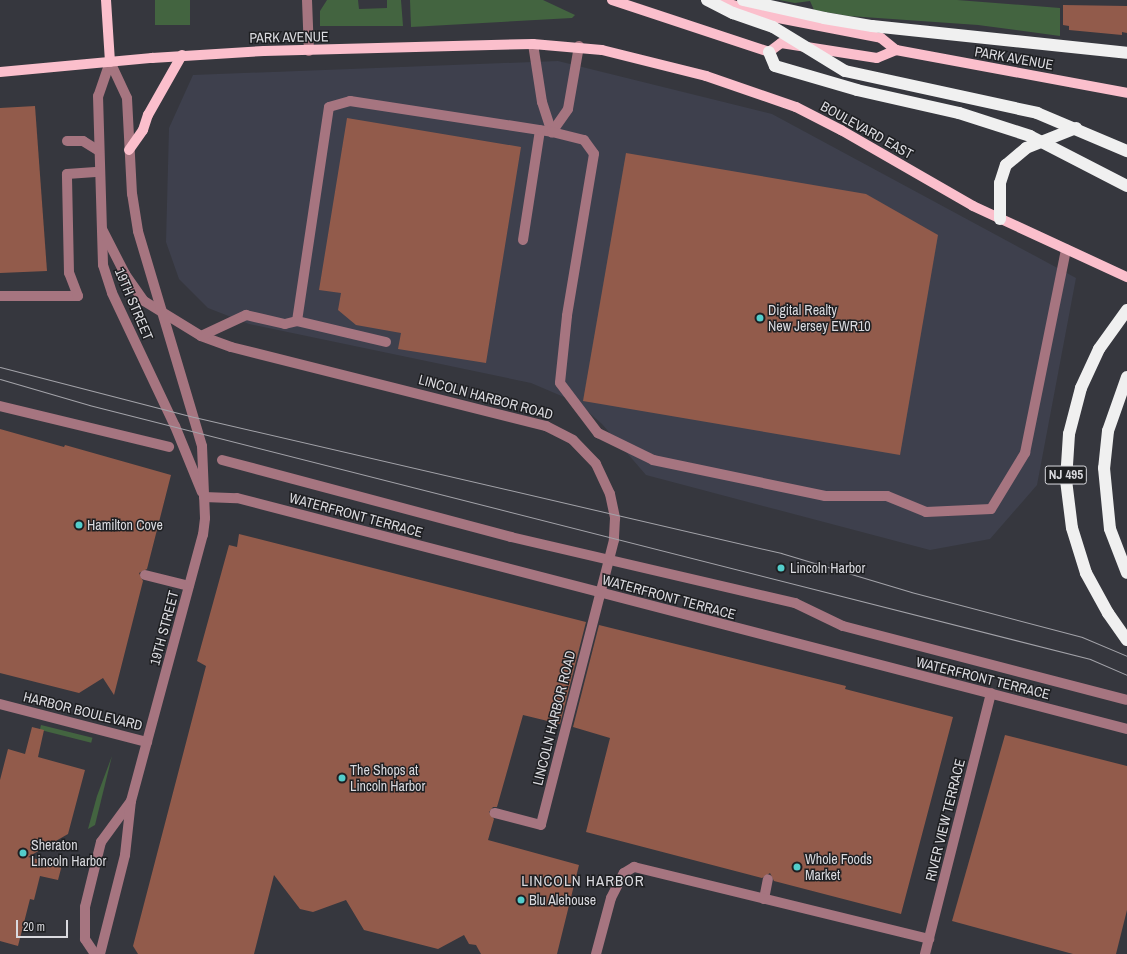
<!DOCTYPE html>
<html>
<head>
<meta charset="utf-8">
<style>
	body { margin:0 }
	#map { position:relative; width:1127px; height:954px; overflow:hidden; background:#36373e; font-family:"Archivo Narrow",sans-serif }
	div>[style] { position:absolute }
	.built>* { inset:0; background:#3e404d }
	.green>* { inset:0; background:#436440; transform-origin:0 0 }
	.building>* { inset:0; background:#925b4b }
	.minor>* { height:10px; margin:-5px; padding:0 5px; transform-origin:5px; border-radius:5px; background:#a67580 }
	.major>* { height:10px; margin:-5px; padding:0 5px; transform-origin:5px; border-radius:5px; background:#fbbfcc }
	.highway>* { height:12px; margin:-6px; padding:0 6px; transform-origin:6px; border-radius:6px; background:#f0f0f0 }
	.tram>* { height:1px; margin:-0.5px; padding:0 0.5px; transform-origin:0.5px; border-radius:0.5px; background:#a3a3a9 }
	.dots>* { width:11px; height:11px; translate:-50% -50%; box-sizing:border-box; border:2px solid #1e1f22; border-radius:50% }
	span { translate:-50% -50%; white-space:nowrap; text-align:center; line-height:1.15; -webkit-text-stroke:3px #1e1f22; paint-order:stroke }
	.shield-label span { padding:1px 3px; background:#1e1f22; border:1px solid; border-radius:3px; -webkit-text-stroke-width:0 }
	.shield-label { font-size:13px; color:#dadadf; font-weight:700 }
	.street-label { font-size:14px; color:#dadadf }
	.poi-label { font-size:14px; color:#dadadf }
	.left { translate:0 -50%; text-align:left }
	.neighbourhood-label { font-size:15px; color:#dadadf; letter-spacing:1px }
	.scale { position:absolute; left:16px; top:920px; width:52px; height:18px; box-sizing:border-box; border:2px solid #dadadf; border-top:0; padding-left:5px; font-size:12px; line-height:14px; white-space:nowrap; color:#dadadf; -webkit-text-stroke:3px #1e1f22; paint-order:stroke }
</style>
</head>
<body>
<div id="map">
	<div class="built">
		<div style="clip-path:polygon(558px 61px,772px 114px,1076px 278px,1037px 485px,990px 539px,930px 550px,646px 475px,602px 424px,578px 403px,531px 383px,249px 324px,208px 308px,179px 279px,166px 242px,169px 128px,193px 75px)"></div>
	</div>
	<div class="green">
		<div style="left:155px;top:0;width:35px;height:25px"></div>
		<div style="clip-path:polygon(327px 0,358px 0,359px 9px,387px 8px,387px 0,401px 0,403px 26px,320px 26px,320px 11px)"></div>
		<div style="clip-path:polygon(410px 0,543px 0,575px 15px,572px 18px,411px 27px)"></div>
		<div style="clip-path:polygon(779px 0,957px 0,1060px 8px,1060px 36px,978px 25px,849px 16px,814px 10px,810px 1px,795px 3px)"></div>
		<div style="left:41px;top:725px;width:53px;height:5px;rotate:14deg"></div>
		<div style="clip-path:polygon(112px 756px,95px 825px,88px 829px,97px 796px)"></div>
	</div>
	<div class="building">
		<div style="clip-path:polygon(1063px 5px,1127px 6px,1127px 33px,1122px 32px,1122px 35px,1069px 30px,1069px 26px,1063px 25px)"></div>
		<div style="clip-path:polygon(35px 106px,47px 271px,0 273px,0 108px)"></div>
		<div style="clip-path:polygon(347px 118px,521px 147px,486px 363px,398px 349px,401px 333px,356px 325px,338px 310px,341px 293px,319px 290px)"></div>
		<div style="clip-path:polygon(626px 153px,866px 194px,938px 235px,900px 455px,583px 401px)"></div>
		<div style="clip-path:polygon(0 429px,64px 447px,65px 445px,171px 475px,147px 569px,139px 573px,143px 581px,114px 695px,103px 678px,79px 693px,0 673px)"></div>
		<div style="clip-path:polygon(239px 534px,586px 622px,560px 724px,523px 715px,497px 807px,493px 807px,489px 812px,494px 819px,488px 840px,579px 865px,557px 954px,481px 954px,476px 945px,469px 944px,464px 935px,438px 949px,364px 930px,346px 900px,313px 912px,300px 909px,274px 875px,254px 954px,138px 954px,133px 946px,206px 666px,197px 661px,229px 545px,237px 547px)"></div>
		<div style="clip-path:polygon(599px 625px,846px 686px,845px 689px,953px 717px,901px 914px,774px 881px,770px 873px,762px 878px,586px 832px,610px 738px,573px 727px)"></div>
		<div style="clip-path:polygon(32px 727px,44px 730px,38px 757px,85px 770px,68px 834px,28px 857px,62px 865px,58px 880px,40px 876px,34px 900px,30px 899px,18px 946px,0 941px,0 780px,8px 749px,25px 754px)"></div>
		<div style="clip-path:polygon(1005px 735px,1127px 766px,1127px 910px,1116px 954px,1073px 954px,952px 921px)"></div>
	</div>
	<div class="minor">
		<div style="left:307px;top:0;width:51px;rotate:87.8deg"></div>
		<div style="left:533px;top:44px;width:59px;rotate:81.2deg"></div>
		<div style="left:542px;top:102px;width:32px;rotate:72deg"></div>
		<div style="left:110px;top:62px;width:36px;rotate:109deg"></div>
		<div style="left:98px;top:96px;width:169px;rotate:88.3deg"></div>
		<div style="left:103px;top:265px;width:29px;rotate:72deg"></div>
		<div style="left:112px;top:293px;width:147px;rotate:64.7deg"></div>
		<div style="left:175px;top:426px;width:71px;rotate:67.8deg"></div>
		<div style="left:552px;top:132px;width:28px;rotate:-55deg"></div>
		<div style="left:568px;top:109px;width:64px;rotate:-80.1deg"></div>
		<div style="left:67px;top:141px;width:16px"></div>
		<div style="left:83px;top:141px;width:19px;rotate:32deg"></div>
		<div style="left:102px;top:229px;width:51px;rotate:62.9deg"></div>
		<div style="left:125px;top:274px;width:33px;rotate:55deg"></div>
		<div style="left:144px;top:301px;width:67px;rotate:31.6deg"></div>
		<div style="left:201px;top:336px;width:32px;rotate:20deg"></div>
		<div style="left:231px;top:347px;width:325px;rotate:14.1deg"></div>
		<div style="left:546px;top:426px;width:30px;rotate:27deg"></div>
		<div style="left:573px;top:440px;width:33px;rotate:46deg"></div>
		<div style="left:596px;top:464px;width:33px;rotate:65deg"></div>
		<div style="left:610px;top:494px;width:25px;rotate:78deg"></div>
		<div style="left:615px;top:518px;width:22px;rotate:93deg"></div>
		<div style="left:614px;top:540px;width:294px;rotate:104.4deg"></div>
		<div style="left:541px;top:825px;width:48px;rotate:-165.4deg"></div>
		<div style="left:523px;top:240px;width:111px;rotate:-81.2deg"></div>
		<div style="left:0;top:296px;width:78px"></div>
		<div style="left:78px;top:296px;width:25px;rotate:-111deg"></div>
		<div style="left:69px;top:273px;width:99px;rotate:-91.2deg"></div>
		<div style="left:67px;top:174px;width:32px;rotate:-4deg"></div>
		<div style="left:201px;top:336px;width:50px;rotate:-25deg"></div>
		<div style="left:246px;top:315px;width:40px;rotate:13deg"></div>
		<div style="left:285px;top:324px;width:12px;rotate:-14deg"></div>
		<div style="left:386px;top:342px;width:91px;rotate:-166.7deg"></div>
		<div style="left:297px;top:321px;width:216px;rotate:-81.5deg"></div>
		<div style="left:329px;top:107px;width:22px;rotate:-16deg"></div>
		<div style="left:350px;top:101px;width:204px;rotate:8.7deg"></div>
		<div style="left:552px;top:132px;width:33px;rotate:14deg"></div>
		<div style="left:584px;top:140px;width:17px;rotate:54deg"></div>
		<div style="left:594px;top:154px;width:164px;rotate:99.5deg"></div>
		<div style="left:567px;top:316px;width:67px;rotate:96deg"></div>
		<div style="left:560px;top:383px;width:63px;rotate:52.8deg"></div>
		<div style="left:598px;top:433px;width:61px;rotate:26.1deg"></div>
		<div style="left:653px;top:460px;width:176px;rotate:11.8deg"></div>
		<div style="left:825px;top:496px;width:62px"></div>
		<div style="left:887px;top:496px;width:42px;rotate:22.3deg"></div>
		<div style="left:926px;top:512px;width:65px;rotate:-2.6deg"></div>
		<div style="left:991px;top:509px;width:66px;rotate:-58.7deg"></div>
		<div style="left:1025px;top:453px;width:208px;rotate:-78.6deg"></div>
		<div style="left:0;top:406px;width:174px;rotate:13.6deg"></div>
		<div style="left:222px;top:460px;width:299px;rotate:14.9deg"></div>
		<div style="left:511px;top:537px;width:292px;rotate:13.1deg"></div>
		<div style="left:795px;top:603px;width:53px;rotate:25.6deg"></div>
		<div style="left:843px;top:626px;width:293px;rotate:14.6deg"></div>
		<div style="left:204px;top:497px;width:33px;rotate:2deg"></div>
		<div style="left:237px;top:498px;width:919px;rotate:14.55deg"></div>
		<div style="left:145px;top:575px;width:45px;rotate:14deg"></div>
		<div style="left:0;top:704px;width:152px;rotate:14.5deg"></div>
		<div style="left:764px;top:899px;width:20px;rotate:-79deg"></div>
		<div style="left:95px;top:954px;width:18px;rotate:-124deg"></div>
		<div style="left:85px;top:939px;width:32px;rotate:-90deg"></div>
		<div style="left:85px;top:907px;width:67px;rotate:-76.2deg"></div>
		<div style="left:101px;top:842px;width:51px;rotate:-53.8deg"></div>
		<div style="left:100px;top:954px;width:102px;rotate:-75.8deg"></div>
		<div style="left:125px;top:855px;width:54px;rotate:-83.7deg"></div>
		<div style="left:131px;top:801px;width:276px;rotate:-74.9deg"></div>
		<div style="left:203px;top:535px;width:17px;rotate:-83deg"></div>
		<div style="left:205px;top:518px;width:72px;rotate:-92.4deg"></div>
		<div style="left:202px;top:446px;width:224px;rotate:-106.6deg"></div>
		<div style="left:138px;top:231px;width:37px;rotate:-99deg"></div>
		<div style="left:132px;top:194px;width:96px;rotate:-93deg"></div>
		<div style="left:127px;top:98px;width:40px;rotate:-115deg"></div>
		<div style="left:596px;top:954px;width:58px;rotate:-75deg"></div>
		<div style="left:611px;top:898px;width:28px;rotate:-63deg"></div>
		<div style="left:624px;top:873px;width:12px;rotate:-31deg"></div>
		<div style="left:634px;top:867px;width:304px;rotate:13.7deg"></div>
		<div style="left:925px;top:954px;width:269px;rotate:-75.8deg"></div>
	</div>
	<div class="major">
		<div style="left:106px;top:0;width:62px;rotate:86.3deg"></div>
		<div style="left:612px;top:0;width:165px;rotate:18.3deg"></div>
		<div style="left:769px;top:52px;width:15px;rotate:-37deg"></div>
		<div style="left:781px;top:43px;width:97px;rotate:8.9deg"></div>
		<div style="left:877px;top:58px;width:21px;rotate:-23deg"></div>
		<div style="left:717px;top:0;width:53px;rotate:17.4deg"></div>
		<div style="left:768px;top:16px;width:115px;rotate:11deg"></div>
		<div style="left:881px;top:38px;width:19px;rotate:39deg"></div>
		<div style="left:896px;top:50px;width:235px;rotate:10.5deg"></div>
		<div style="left:0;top:72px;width:153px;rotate:-5.3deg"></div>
		<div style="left:152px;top:58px;width:112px;rotate:-3.6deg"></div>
		<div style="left:264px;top:51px;width:269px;rotate:-1.5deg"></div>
		<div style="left:533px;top:44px;width:69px;rotate:5deg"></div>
		<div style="left:602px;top:50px;width:107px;rotate:14deg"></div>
		<div style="left:706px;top:76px;width:95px;rotate:19deg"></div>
		<div style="left:796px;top:107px;width:51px;rotate:27.1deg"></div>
		<div style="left:841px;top:130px;width:152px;rotate:29.9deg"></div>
		<div style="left:973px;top:206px;width:170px;rotate:24.8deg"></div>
		<div style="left:129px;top:150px;width:24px;rotate:-55deg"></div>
		<div style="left:143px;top:130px;width:16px;rotate:-72deg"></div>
		<div style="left:148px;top:115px;width:69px;rotate:-60.5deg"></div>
	</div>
	<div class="highway">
		<div style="left:707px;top:0;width:29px;rotate:27deg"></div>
		<div style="left:733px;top:13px;width:42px;rotate:19.3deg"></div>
		<div style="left:773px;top:27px;width:84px;rotate:31.4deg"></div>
		<div style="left:845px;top:71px;width:197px;rotate:12.3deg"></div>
		<div style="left:1037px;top:113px;width:98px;rotate:22.9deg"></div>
		<div style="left:743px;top:0;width:83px;rotate:12.5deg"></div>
		<div style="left:824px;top:18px;width:49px;rotate:9.5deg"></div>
		<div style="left:872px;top:26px;width:256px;rotate:6deg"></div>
		<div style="left:769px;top:52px;width:15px;rotate:67deg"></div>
		<div style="left:775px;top:66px;width:85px;rotate:16.3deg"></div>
		<div style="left:857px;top:90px;width:105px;rotate:12.7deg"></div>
		<div style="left:959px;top:113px;width:75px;rotate:17.9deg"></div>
		<div style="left:1030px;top:136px;width:109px;rotate:27.3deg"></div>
		<div style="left:1000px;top:219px;width:36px;rotate:-90deg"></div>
		<div style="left:1000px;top:183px;width:19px;rotate:-72deg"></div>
		<div style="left:1006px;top:165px;width:26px;rotate:-40deg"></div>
		<div style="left:1026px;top:148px;width:54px;rotate:-21.8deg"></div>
		<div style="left:1127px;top:310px;width:48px;rotate:125.7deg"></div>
		<div style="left:1099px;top:349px;width:43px;rotate:114.8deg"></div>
		<div style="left:1081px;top:388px;width:48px;rotate:104.6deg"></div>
		<div style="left:1069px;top:434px;width:46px;rotate:93.7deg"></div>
		<div style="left:1066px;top:480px;width:48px;rotate:82.9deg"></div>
		<div style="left:1072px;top:528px;width:47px;rotate:72.7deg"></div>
		<div style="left:1086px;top:573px;width:46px;rotate:61.2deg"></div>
		<div style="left:1108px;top:613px;width:33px;rotate:55deg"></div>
		<div style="left:1127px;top:377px;width:57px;rotate:109.4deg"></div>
		<div style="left:1108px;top:431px;width:37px;rotate:96deg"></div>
		<div style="left:1104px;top:468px;width:61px;rotate:84.4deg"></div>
		<div style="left:1110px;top:529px;width:47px;rotate:68.9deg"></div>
	</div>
	<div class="tram">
		<div style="left:0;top:367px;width:200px;rotate:14.5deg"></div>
		<div style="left:194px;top:417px;width:603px;rotate:13.04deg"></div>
		<div style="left:781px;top:553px;width:136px;rotate:16.7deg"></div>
		<div style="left:911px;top:592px;width:177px;rotate:14.7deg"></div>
		<div style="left:1082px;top:637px;width:49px;rotate:22.9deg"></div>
		<div style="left:0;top:379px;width:93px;rotate:16.3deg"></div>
		<div style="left:89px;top:405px;width:1033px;rotate:14.24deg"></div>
		<div style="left:1090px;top:659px;width:40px;rotate:23.4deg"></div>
	</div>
	<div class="dots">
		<div style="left:760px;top:318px;background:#53cdcb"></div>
		<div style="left:79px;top:525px;background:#53cdcb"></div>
		<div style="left:781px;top:568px;background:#53cdcb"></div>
		<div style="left:342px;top:778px;background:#53cdcb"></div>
		<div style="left:23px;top:853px;background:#53cdcb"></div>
		<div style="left:797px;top:867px;background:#53cdcb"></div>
		<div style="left:521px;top:900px;background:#53cdcb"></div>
	</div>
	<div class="shield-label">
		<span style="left:1066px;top:475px">NJ 495</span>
	</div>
	<div class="street-label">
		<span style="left:289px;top:37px;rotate:-1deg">PARK AVENUE</span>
		<span style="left:1014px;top:58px;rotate:10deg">PARK AVENUE</span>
		<span style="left:867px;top:130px;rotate:29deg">BOULEVARD EAST</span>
		<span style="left:134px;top:304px;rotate:67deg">19TH STREET</span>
		<span style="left:486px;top:397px;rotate:15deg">LINCOLN HARBOR ROAD</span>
		<span style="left:356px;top:515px;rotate:15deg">WATERFRONT TERRACE</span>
		<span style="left:669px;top:597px;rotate:15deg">WATERFRONT TERRACE</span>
		<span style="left:164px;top:628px;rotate:-75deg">19TH STREET</span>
		<span style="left:983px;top:678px;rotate:14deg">WATERFRONT TERRACE</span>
		<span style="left:83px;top:711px;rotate:14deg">HARBOR BOULEVARD</span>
		<span style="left:554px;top:718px;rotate:-76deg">LINCOLN HARBOR ROAD</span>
		<span style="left:945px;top:820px;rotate:-76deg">RIVER VIEW TERRACE</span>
	</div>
	<div class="poi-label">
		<span class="left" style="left:768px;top:318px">Digital Realty<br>New Jersey EWR10</span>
		<span class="left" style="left:87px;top:525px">Hamilton Cove</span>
		<span class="left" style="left:790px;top:568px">Lincoln Harbor</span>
		<span class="left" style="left:350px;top:778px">The Shops at<br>Lincoln Harbor</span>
		<span class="left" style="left:31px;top:853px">Sheraton<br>Lincoln Harbor</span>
		<span class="left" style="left:805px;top:867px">Whole Foods<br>Market</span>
		<span class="left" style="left:529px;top:900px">Blu Alehouse</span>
	</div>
	<div class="neighbourhood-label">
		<span style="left:583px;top:881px">LINCOLN HARBOR</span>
	</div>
	<div class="scale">20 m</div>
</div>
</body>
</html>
